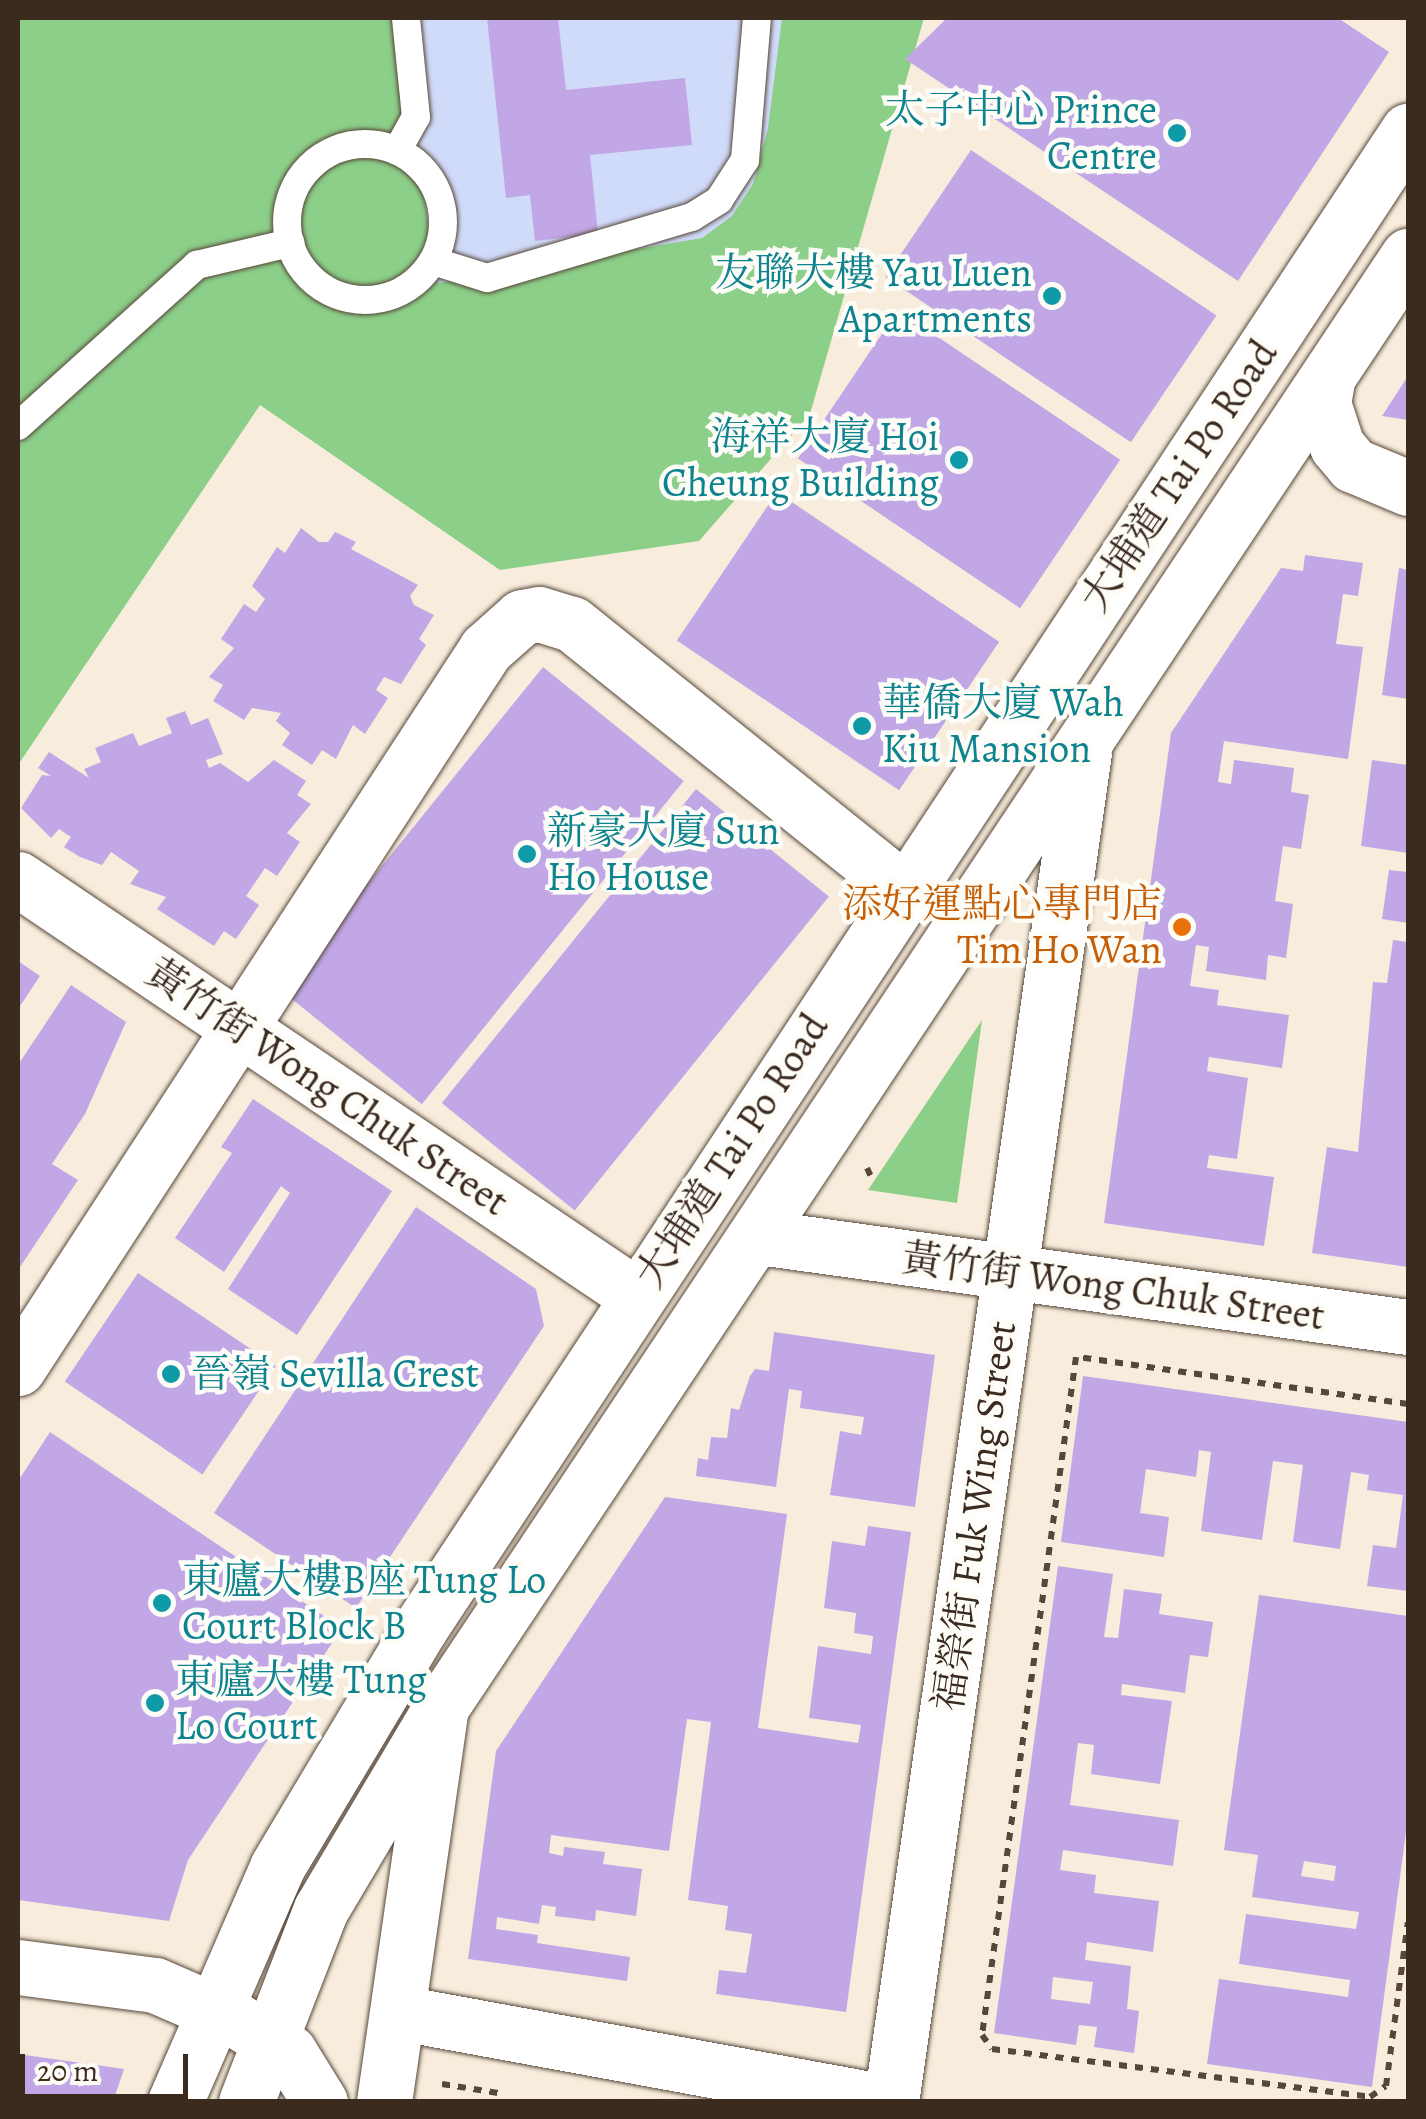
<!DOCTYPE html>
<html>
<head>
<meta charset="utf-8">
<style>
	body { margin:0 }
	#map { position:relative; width:1426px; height:2119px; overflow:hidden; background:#f8eddc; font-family:Alegreya,"Noto Serif TC",serif }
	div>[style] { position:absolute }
	.built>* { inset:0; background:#d0daf9 }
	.green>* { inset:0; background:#8ccf89 }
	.building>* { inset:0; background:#c1a7e5; transform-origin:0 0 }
	.path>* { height:6px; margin-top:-3px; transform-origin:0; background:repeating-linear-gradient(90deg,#57473a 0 8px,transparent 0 16px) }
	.roads { filter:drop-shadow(0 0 2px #57473a) drop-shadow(0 0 2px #57473a) }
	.lane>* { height:28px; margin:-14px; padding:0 14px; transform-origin:14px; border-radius:14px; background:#fff }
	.lane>.ring { margin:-14px; padding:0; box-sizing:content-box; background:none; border:28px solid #fff; border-radius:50% }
	.street>* { height:55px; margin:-27.5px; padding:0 27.5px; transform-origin:27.5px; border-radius:27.5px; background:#fff }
	.secondary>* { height:55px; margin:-27.5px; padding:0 27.5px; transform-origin:27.5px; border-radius:27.5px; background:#fff }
	.primary>* { height:55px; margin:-27.5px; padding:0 27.5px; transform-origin:27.5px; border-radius:27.5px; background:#fff }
	.dots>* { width:28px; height:28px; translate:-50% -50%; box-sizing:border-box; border:5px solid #fdfcf7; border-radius:50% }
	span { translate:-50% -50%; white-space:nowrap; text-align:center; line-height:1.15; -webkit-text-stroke:9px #fdfcf7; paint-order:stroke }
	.culture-label { font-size:40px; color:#0d838f }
	.right { translate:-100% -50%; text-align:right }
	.left { translate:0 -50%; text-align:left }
	.street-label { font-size:40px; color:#3b2a1e }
	.food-label { font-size:40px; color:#c56008 }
	.frame { position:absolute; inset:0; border:20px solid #3b2a1e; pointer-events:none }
	.scale { position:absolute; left:20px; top:2054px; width:168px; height:45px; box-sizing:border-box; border:5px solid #3b2a1e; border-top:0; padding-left:12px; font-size:30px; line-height:35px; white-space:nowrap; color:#3b2a1e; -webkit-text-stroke:8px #fdfcf7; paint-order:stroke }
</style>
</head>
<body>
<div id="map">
	<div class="built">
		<div style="clip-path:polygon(316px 18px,793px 18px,823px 240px,432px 295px)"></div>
	</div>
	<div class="green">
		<div style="clip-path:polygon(18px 18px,395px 18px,438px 283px,702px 238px,732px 216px,753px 184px,768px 128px,782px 18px,924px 18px,810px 414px,699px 541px,500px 570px,260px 405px,18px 765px)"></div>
		<div style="clip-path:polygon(982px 1020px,957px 1203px,868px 1190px)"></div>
	</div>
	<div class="building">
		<div style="clip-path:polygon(487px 18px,558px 18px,566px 90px,685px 78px,692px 145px,590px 155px,598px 234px,535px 241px,530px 195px,506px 198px)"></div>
		<div style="clip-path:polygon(947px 18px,1338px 18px,1389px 52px,1238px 281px,905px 59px)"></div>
		<div style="left:971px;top:150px;width:296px;height:153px;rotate:34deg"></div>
		<div style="left:898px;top:310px;width:268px;height:179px;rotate:34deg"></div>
		<div style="clip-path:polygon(1408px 376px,1408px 420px,1382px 416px)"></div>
		<div style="left:777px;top:492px;width:268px;height:179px;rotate:34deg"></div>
		<div style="clip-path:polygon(301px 528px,319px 542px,328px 542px,335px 532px,356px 542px,351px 549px,418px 585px,410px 596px,414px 605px,434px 615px,419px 639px,426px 645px,401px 684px,384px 677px,376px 690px,388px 698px,365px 734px,353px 725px,336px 759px,322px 750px,312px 765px,282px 745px,290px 733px,276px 721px,281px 713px,252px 708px,244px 720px,213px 701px,223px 685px,209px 677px,234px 648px,221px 639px,244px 604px,256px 612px,265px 599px,252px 586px,277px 547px,285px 553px)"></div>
		<div style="clip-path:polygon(1305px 555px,1363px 563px,1358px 596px,1343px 594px,1336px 644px,1363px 647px,1348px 759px,1224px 741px,1218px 782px,1231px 784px,1234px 760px,1294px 768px,1291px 792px,1309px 795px,1301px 849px,1283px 846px,1275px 901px,1293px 904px,1286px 958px,1268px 955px,1266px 980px,1206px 971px,1209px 947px,1196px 945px,1190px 986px,1219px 990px,1217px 1005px,1289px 1015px,1282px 1068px,1209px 1057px,1207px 1071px,1248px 1078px,1237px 1159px,1209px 1155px,1207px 1168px,1274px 1177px,1264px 1246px,1104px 1223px,1171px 733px,1281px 568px,1303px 571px)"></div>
		<div style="clip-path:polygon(1399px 568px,1408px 570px,1408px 699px,1382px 695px)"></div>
		<div style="left:543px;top:667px;width:181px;height:416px;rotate:39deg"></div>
		<div style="clip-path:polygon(185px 711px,191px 725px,208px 718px,223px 754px,206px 760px,209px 768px,220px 763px,248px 782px,274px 760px,306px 781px,297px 795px,311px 804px,287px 833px,300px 842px,277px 876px,265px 868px,246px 896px,259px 905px,236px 939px,224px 931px,214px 946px,157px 909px,166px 897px,130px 884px,139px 871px,111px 852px,102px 865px,80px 857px,64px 847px,71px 837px,59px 829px,51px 838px,21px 808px,42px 775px,51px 776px,38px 768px,49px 752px,89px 778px,84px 769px,101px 762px,95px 748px,133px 733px,139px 746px,172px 733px,166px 718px)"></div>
		<div style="clip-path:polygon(1372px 760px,1408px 765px,1408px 853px,1361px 846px)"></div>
		<div style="left:696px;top:789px;width:171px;height:404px;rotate:39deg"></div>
		<div style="clip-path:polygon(1389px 870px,1408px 872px,1408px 923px,1382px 919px)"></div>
		<div style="clip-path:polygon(1393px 940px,1408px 942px,1408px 1267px,1312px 1253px,1327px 1147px,1358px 1152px,1373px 982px,1387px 983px)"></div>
		<div style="clip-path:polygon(18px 961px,40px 976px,18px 1009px)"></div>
		<div style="clip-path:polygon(71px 985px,126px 1022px,85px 1114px,52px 1164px,78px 1180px,18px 1270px,18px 1065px)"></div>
		<div style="clip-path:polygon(253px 1099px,392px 1191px,297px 1335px,228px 1289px,290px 1193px,281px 1186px,224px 1272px,175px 1238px,232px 1153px,221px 1147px)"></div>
		<div style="clip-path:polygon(416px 1207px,536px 1289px,544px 1326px,356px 1608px,214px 1513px)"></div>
		<div style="left:138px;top:1273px;width:166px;height:131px;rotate:34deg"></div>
		<div style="clip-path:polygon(774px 1332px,935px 1355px,915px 1507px,830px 1495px,840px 1431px,861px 1435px,864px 1417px,800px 1408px,802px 1391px,789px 1389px,776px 1487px,696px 1476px,698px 1458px,708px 1460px,711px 1437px,727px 1438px,731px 1408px,739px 1410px,750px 1376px,755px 1369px,769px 1371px)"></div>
		<div style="clip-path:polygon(1083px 1376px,1408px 1422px,1408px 1591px,1367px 1586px,1373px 1545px,1396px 1548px,1403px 1495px,1367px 1490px,1369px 1475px,1351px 1472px,1340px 1549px,1293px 1542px,1303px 1465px,1273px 1461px,1262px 1540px,1201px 1531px,1211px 1452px,1199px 1450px,1196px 1477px,1146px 1469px,1140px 1513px,1169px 1517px,1164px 1557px,1061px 1542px)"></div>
		<div style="clip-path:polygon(50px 1432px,342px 1628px,188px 1860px,169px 1921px,18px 1900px,18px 1481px)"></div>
		<div style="clip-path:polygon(665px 1497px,787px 1514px,758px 1728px,858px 1743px,861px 1725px,809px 1718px,818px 1646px,871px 1654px,873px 1636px,854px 1633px,856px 1613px,824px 1608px,832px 1541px,865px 1546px,868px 1526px,911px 1532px,846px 2012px,716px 1994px,719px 1970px,746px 1973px,752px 1934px,725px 1930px,728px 1906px,688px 1900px,711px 1722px,687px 1719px,669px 1851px,551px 1835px,549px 1853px,563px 1856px,564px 1847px,605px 1852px,603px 1864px,642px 1869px,636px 1916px,596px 1910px,595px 1921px,555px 1916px,556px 1907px,542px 1905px,539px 1924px,497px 1917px,496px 1929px,538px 1935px,537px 1943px,630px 1957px,627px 1981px,468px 1959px,496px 1751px)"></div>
		<div style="clip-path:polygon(evenodd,1058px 1566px,1113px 1574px,1104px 1637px,1118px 1638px,1124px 1589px,1162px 1594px,1159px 1614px,1213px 1622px,1208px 1657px,1190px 1655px,1185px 1693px,1122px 1684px,1121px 1695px,1172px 1701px,1160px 1784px,1091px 1774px,1094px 1745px,1078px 1743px,1070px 1805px,1179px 1820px,1173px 1866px,1063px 1850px,1060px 1870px,1096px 1875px,1094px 1893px,1159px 1901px,1153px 1952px,1087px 1942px,1085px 1960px,1131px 1966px,1127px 2009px,1139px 2011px,1134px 2053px,1094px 2047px,1097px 2027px,1079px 2025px,1076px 2045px,994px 2033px,1058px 1566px,1053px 1977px,1093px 1982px,1090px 2004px,1051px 1999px,1053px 1977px)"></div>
		<div style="clip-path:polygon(evenodd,1259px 1595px,1408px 1616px,1408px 1817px,1372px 2087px,1207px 2064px,1219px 1979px,1348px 1997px,1350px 1980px,1239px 1964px,1246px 1914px,1356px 1929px,1359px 1912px,1252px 1897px,1258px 1855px,1224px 1850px,1259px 1595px,1304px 1861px,1336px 1866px,1334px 1881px,1301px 1876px,1304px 1861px)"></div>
		<div style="clip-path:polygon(18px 2054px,124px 2069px,113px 2102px,18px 2102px)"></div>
	</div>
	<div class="path">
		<div style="left:867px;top:1168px;width:14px;rotate:65deg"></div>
		<div style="left:1408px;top:1404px;width:335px;rotate:-171.9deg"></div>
		<div style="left:1076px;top:1357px;width:684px;rotate:97.89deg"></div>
		<div style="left:982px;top:2035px;width:17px;rotate:54deg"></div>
		<div style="left:992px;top:2049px;width:381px;rotate:7.2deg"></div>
		<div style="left:1370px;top:2097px;width:19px;rotate:-35deg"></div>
		<div style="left:1386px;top:2086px;width:165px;rotate:-82.4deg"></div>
		<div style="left:442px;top:2084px;width:63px;rotate:9.2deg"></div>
	</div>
	<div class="roads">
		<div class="lane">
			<div class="ring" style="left:287px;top:144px;width:128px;height:128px"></div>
			<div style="left:397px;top:151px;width:39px;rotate:-61deg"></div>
			<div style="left:416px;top:117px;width:100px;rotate:-95.8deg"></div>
			<div style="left:433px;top:261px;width:57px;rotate:17.5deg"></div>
			<div style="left:487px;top:278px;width:214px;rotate:-16.6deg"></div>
			<div style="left:692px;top:217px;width:32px;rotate:-32deg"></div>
			<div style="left:719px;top:200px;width:48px;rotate:-57deg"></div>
			<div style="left:745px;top:160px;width:143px;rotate:-85.2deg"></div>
			<div style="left:18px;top:426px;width:241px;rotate:-42deg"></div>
			<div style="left:197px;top:265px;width:96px;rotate:-13.3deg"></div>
		</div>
		<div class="street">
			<div style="left:1327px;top:381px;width:22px;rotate:100deg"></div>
			<div style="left:1323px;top:403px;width:45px;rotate:72deg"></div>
			<div style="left:1337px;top:446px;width:25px;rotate:50deg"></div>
			<div style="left:1353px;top:465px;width:60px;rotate:22.7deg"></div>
			<div style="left:18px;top:879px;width:746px;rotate:33.97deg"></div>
			<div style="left:18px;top:1368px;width:858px;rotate:-56.94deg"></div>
			<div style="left:486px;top:649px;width:48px;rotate:-41.6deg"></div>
			<div style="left:522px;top:617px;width:17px;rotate:-10deg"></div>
			<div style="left:539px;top:614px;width:34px;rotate:17deg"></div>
			<div style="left:572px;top:624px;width:425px;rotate:38.7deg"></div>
			<div style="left:401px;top:2013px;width:491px;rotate:10.4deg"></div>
			<div style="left:891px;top:2102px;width:1364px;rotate:-81.86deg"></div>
		</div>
		<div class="secondary">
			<div style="left:759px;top:1237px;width:655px;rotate:7.9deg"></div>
			<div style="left:18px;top:1967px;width:138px;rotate:7.5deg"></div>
			<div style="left:155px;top:1985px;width:88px;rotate:23.4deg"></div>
			<div style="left:236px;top:2020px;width:62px;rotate:31.1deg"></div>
			<div style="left:289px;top:2052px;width:59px;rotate:58.2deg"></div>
			<div style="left:384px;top:2102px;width:399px;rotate:-81.8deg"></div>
		</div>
		<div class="primary">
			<div style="left:175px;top:2102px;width:256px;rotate:-66.5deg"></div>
			<div style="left:277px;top:1867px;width:279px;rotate:-59.1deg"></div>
			<div style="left:420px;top:1628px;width:1794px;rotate:-56.58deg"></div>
			<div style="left:246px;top:2102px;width:207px;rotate:-68.8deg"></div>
			<div style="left:321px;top:1909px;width:235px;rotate:-59.3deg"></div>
			<div style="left:441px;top:1707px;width:1744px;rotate:-56.32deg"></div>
		</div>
	</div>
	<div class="dots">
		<div style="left:1177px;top:133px;background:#0f9aa8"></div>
		<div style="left:1052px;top:296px;background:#0f9aa8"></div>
		<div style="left:959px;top:460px;background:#0f9aa8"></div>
		<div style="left:862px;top:726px;background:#0f9aa8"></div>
		<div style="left:527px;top:854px;background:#0f9aa8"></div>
		<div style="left:1182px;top:927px;background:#e8710a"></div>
		<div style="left:171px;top:1374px;background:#0f9aa8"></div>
		<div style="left:162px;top:1603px;background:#0f9aa8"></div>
		<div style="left:155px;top:1703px;background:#0f9aa8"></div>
	</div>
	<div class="culture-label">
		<span class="right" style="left:1157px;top:133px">太子中心 Prince<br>Centre</span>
		<span class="right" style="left:1032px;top:296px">友聯大樓 Yau Luen<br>Apartments</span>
		<span class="right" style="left:939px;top:460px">海祥大廈 Hoi<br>Cheung Building</span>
		<span class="left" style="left:882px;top:726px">華僑大廈 Wah<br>Kiu Mansion</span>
		<span class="left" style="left:547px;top:854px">新豪大廈 Sun<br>Ho House</span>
		<span class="left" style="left:191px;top:1374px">晉嶺 Sevilla Crest</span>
		<span class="left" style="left:182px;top:1603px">東廬大樓B座 Tung Lo<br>Court Block B</span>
		<span class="left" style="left:175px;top:1703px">東廬大樓 Tung<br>Lo Court</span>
	</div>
	<div class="street-label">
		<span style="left:1179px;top:476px;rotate:-56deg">大埔道 Tai Po Road</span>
		<span style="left:327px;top:1087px;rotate:34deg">黃竹街 Wong Chuk Street</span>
		<span style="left:732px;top:1151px;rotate:-57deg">大埔道 Tai Po Road</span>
		<span style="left:1113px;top:1287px;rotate:8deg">黃竹街 Wong Chuk Street</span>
		<span style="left:975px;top:1516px;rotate:-82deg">福榮街 Fuk Wing Street</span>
	</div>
	<div class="food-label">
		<span class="right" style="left:1162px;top:927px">添好運點心專門店<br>Tim Ho Wan</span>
	</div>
	<div class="frame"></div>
	<div class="scale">20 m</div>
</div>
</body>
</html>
